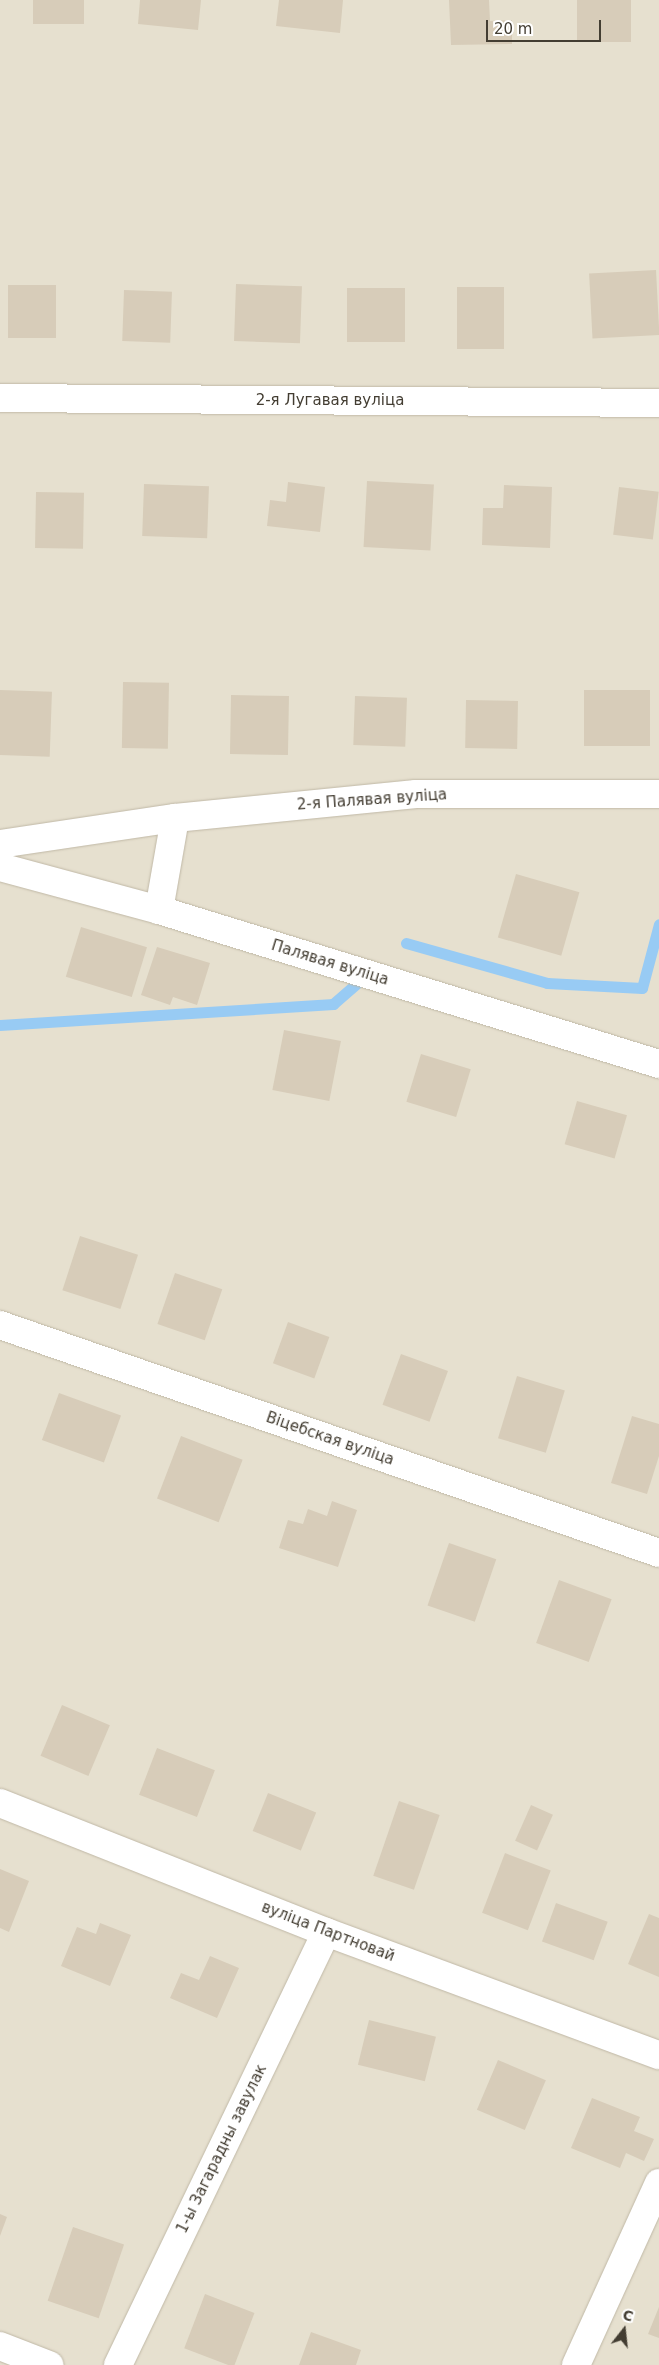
<!DOCTYPE html>
<html>
<head>
<meta charset="utf-8">
<style>
	body { margin:0 }
	#map { position:relative; width:659px; height:2365px; overflow:hidden; background:#f2ede1; font-family:"DejaVu Sans",sans-serif }
	div>[style] { position:absolute }
	.residential>* { inset:0; background:#e6e0cf; transform-origin:0 0 }
	.stream>* { height:11px; margin:-5.5px; padding:0 5.5px; transform-origin:5.5px; border-radius:5.5px; background:#98cbf4 }
	.building>* { inset:0; background:#d7ccb9; transform-origin:0 0 }
	.roads { filter:drop-shadow(0 0 1px #c0b8a6) drop-shadow(0 0 1px #c0b8a6) }
	.minor>* { height:28px; margin:-14px; padding:0 14px; transform-origin:14px; border-radius:14px; background:#fff }
	span { translate:-50% -50%; white-space:nowrap; text-align:center; line-height:1.15; -webkit-text-stroke:4.5px #fff; paint-order:stroke }
	.street-label { font-size:15px; color:#433d32 }
	.north { position:absolute; left:599px; top:2305px; width:50px; height:50px; -webkit-text-stroke:4px #fff; paint-order:stroke; rotate:16deg; font-size:14px; font-weight:700; line-height:20px; text-align:center; color:#433d32 }
	.north::after { content:''; display:block; margin:auto; width:18px; height:22px; background:#433d32; clip-path:polygon(50% 0,100% 100%,50% 72%,0 100%) }
	.scale { position:absolute; left:486px; top:20px; width:115px; height:22px; box-sizing:border-box; border:2px solid #433d32; border-top:0; padding-left:6px; font-size:15px; line-height:18px; white-space:nowrap; color:#433d32; -webkit-text-stroke:4px #fff; paint-order:stroke }
</style>
</head>
<body>
<div id="map">
	<div class="residential">
		<div style="left:0;top:0;width:659px;height:2365px"></div>
	</div>
	<div class="stream">
		<div style="left:406px;top:943px;width:147px;rotate:15.8deg"></div>
		<div style="left:547px;top:983px;width:95px;rotate:3deg"></div>
		<div style="left:642px;top:988px;width:66px;rotate:-75.1deg"></div>
		<div style="left:0;top:1025px;width:334px;rotate:-3.6deg"></div>
		<div style="left:333px;top:1004px;width:32px;rotate:-41deg"></div>
	</div>
	<div class="building">
		<div style="left:33px;top:0;width:51px;height:24px"></div>
		<div style="clip-path:polygon(140px 0,201px 0,198px 30px,138px 24px)"></div>
		<div style="clip-path:polygon(279px 0,343px 0,340px 33px,276px 26px)"></div>
		<div style="clip-path:polygon(449px 0,489px 0,490px 21px,512px 20px,512px 44px,451px 45px)"></div>
		<div style="left:577px;top:0;width:54px;height:42px"></div>
		<div style="left:656px;top:270px;width:65px;height:67px;rotate:87deg"></div>
		<div style="left:236px;top:284px;width:66px;height:57px;rotate:2deg"></div>
		<div style="left:8px;top:285px;width:48px;height:53px"></div>
		<div style="left:457px;top:287px;width:47px;height:62px"></div>
		<div style="left:347px;top:288px;width:58px;height:54px"></div>
		<div style="left:124px;top:290px;width:48px;height:51px;rotate:2deg"></div>
		<div style="left:367px;top:481px;width:67px;height:66px;rotate:3deg"></div>
		<div style="clip-path:polygon(288px 482px,325px 487px,320px 532px,267px 526px,270px 500px,286px 502px)"></div>
		<div style="left:144px;top:484px;width:65px;height:52px;rotate:2deg"></div>
		<div style="clip-path:polygon(504px 485px,552px 487px,550px 548px,482px 545px,483px 508px,503px 508px)"></div>
		<div style="left:619px;top:487px;width:40px;height:48px;rotate:7deg"></div>
		<div style="left:36px;top:492px;width:48px;height:56px;rotate:1deg"></div>
		<div style="left:123px;top:682px;width:46px;height:66px;rotate:1deg"></div>
		<div style="left:0;top:690px;width:52px;height:65px;rotate:2deg"></div>
		<div style="left:584px;top:690px;width:66px;height:56px"></div>
		<div style="left:231px;top:695px;width:58px;height:59px;rotate:1deg"></div>
		<div style="left:355px;top:696px;width:52px;height:49px;rotate:2deg"></div>
		<div style="left:466px;top:700px;width:52px;height:48px;rotate:1deg"></div>
		<div style="left:516px;top:874px;width:66px;height:66px;rotate:16deg"></div>
		<div style="left:81px;top:927px;width:69px;height:52px;rotate:17deg"></div>
		<div style="clip-path:polygon(157px 947px,210px 963px,197px 1005px,173px 997px,170px 1005px,141px 995px)"></div>
		<div style="left:284px;top:1030px;width:58px;height:61px;rotate:11deg"></div>
		<div style="left:421px;top:1054px;width:52px;height:50px;rotate:17deg"></div>
		<div style="left:577px;top:1101px;width:52px;height:45px;rotate:16deg"></div>
		<div style="left:80px;top:1236px;width:61px;height:57px;rotate:18deg"></div>
		<div style="left:175px;top:1273px;width:50px;height:54px;rotate:19deg"></div>
		<div style="left:288px;top:1322px;width:44px;height:44px;rotate:20deg"></div>
		<div style="left:401px;top:1354px;width:50px;height:54px;rotate:20deg"></div>
		<div style="left:517px;top:1376px;width:50px;height:65px;rotate:17deg"></div>
		<div style="left:59px;top:1393px;width:66px;height:50px;rotate:20deg"></div>
		<div style="clip-path:polygon(632px 1416px,659px 1424px,659px 1456px,647px 1494px,611px 1483px)"></div>
		<div style="left:181px;top:1436px;width:66px;height:67px;rotate:21deg"></div>
		<div style="clip-path:polygon(332px 1501px,357px 1510px,338px 1567px,279px 1548px,288px 1520px,303px 1524px,308px 1509px,327px 1516px)"></div>
		<div style="left:449px;top:1543px;width:50px;height:66px;rotate:19deg"></div>
		<div style="left:559px;top:1580px;width:56px;height:67px;rotate:20deg"></div>
		<div style="left:62px;top:1705px;width:52px;height:55px;rotate:23deg"></div>
		<div style="left:157px;top:1748px;width:62px;height:50px;rotate:21deg"></div>
		<div style="left:268px;top:1793px;width:52px;height:41px;rotate:22deg"></div>
		<div style="left:399px;top:1801px;width:43px;height:79px;rotate:19deg"></div>
		<div style="left:531px;top:1805px;width:24px;height:39px;rotate:24deg"></div>
		<div style="left:505px;top:1853px;width:49px;height:64px;rotate:21deg"></div>
		<div style="clip-path:polygon(0 1869px,29px 1881px,9px 1932px,0 1928px)"></div>
		<div style="left:556px;top:1903px;width:55px;height:41px;rotate:20deg"></div>
		<div style="clip-path:polygon(649px 1914px,659px 1918px,659px 1977px,628px 1964px)"></div>
		<div style="clip-path:polygon(100px 1923px,131px 1935px,110px 1986px,61px 1966px,77px 1927px,96px 1934px)"></div>
		<div style="clip-path:polygon(210px 1956px,239px 1968px,217px 2018px,170px 1998px,181px 1973px,199px 1980px)"></div>
		<div style="left:369px;top:2020px;width:69px;height:46px;rotate:14deg"></div>
		<div style="left:498px;top:2060px;width:52px;height:54px;rotate:23deg"></div>
		<div style="clip-path:polygon(592px 2098px,640px 2117px,634px 2131px,654px 2139px,644px 2161px,626px 2153px,620px 2168px,571px 2148px)"></div>
		<div style="clip-path:polygon(0 2214px,7px 2217px,0 2236px)"></div>
		<div style="left:73px;top:2227px;width:54px;height:78px;rotate:19deg"></div>
		<div style="left:205px;top:2294px;width:53px;height:58px;rotate:21deg"></div>
		<div style="clip-path:polygon(659px 2307px,659px 2338px,648px 2334px)"></div>
		<div style="clip-path:polygon(311px 2332px,361px 2350px,356px 2365px,299px 2365px)"></div>
	</div>
	<div class="roads">
		<div class="minor">
			<div style="left:0;top:398px;width:659px;rotate:0.43deg"></div>
			<div style="left:0;top:844px;width:177px;rotate:-8.5deg"></div>
			<div style="left:0;top:867px;width:165px;rotate:15.1deg"></div>
			<div style="left:159px;top:910px;width:523px;rotate:17.12deg"></div>
			<div style="left:159px;top:910px;width:93px;rotate:-80.1deg"></div>
			<div style="left:175px;top:818px;width:242px;rotate:-5.7deg"></div>
			<div style="left:416px;top:794px;width:243px"></div>
			<div style="left:0;top:1325px;width:697px;rotate:19.08deg"></div>
			<div style="left:0;top:1803px;width:351px;rotate:21.6deg"></div>
			<div style="left:326px;top:1932px;width:355px;rotate:20.3deg"></div>
			<div style="left:0;top:2346px;width:53px;rotate:21.2deg"></div>
			<div style="left:118px;top:2365px;width:480px;rotate:-64.3deg"></div>
			<div style="left:576px;top:2365px;width:200px;rotate:-65.5deg"></div>
		</div>
	</div>
	<div class="street-label">
		<span style="left:330px;top:401px">2-я Лугавая вуліца</span>
		<span style="left:372px;top:800px;rotate:-4deg">2-я Палявая вуліца</span>
		<span style="left:330px;top:963px;rotate:17deg">Палявая вуліца</span>
		<span style="left:330px;top:1439px;rotate:19deg">Віцебская вуліца</span>
		<span style="left:328px;top:1932px;rotate:21deg">вуліца Партновай</span>
		<span style="left:222px;top:2149px;rotate:-64deg">1-ы Загарадны завулак</span>
	</div>
	<div class="north">С</div>
	<div class="scale">20 m</div>
</div>
</body>
</html>
